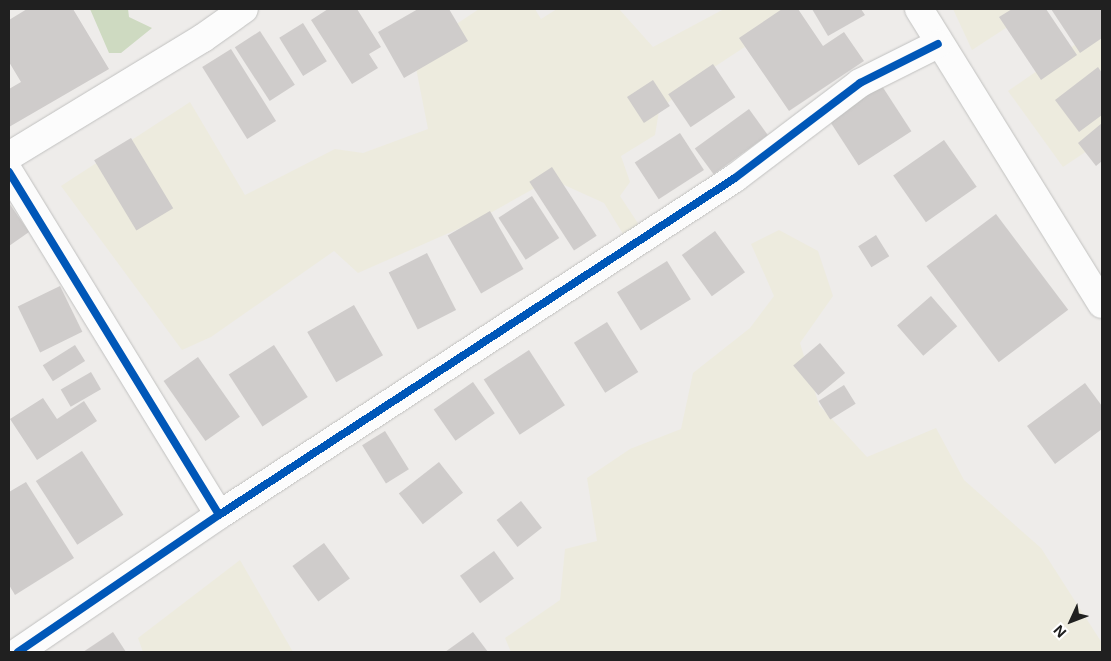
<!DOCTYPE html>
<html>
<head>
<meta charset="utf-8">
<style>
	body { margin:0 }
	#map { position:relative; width:1111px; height:661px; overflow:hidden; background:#eeecea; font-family:Inter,sans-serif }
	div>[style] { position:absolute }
	.farmland>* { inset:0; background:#edebde }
	.forest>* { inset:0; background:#cedac1 }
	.building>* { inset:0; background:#cfcccb; transform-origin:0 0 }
	.roads { filter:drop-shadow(0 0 1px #c1c1c0) drop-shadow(0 0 1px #c1c1c0) }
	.minor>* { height:28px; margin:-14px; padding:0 14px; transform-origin:14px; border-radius:14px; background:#fcfcfc }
	.cycleway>* { height:8px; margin:-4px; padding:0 4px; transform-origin:4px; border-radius:4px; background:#0057b8 }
	span { translate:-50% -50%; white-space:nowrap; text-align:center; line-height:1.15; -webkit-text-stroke:4px #fff; paint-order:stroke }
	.frame { position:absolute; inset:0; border:10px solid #202020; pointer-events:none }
	.north { position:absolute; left:1046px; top:596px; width:50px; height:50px; -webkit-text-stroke:4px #fff; paint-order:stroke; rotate:227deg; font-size:14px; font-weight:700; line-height:20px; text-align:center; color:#202020 }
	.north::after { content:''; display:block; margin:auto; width:18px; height:22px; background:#202020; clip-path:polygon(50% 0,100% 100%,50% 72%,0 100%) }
</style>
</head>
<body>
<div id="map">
	<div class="farmland">
		<div style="clip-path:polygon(479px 9px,535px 9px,541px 19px,557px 9px,619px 9px,653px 47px,724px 9px,795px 9px,798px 12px,690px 83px,659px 111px,655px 135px,621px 156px,630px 182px,620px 196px,647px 237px,633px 250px,604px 203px,551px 179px,476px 221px,358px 273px,334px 251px,211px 337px,182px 350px,61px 186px,190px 102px,245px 195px,335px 149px,363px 153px,428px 129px,415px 63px,437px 37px)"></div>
		<div style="clip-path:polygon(953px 9px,1035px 9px,972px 50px)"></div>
		<div style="clip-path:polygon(1102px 32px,1102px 141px,1063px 167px,1008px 91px,1089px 35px)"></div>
		<div style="clip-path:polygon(779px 230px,818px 251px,833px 296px,800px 343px,819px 405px,867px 457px,936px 428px,964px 480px,1041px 548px,1102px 643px,1102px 652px,511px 652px,505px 638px,560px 600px,565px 549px,597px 541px,587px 478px,630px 449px,681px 429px,693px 373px,750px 328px,774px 296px,751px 244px)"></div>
		<div style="clip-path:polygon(240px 560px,293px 652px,143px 652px,138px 638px)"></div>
	</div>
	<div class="forest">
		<div style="clip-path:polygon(90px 9px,128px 9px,129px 17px,152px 28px,121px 53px,109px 53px)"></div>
	</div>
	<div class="building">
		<div style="clip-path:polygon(27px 9px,73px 9px,109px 69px,9px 127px,9px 89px,21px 82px,9px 62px,9px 20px)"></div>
		<div style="clip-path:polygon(328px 9px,357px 9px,381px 47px,369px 54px,378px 68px,352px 84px,311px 20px)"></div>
		<div style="clip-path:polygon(418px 9px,449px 9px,468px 41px,404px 78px,378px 32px)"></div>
		<div style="clip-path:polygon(782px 9px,798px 9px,823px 46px,844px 32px,864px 61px,789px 111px,739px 38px)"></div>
		<div style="clip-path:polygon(812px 9px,861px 9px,865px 15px,828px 36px)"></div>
		<div style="clip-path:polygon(1012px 9px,1046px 9px,1077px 55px,1041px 80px,999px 17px)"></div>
		<div style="clip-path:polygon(1051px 9px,1102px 9px,1102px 38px,1080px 53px)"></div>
		<div style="left:303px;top:23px;width:45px;height:28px;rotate:58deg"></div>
		<div style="left:260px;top:31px;width:64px;height:30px;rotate:57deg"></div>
		<div style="left:231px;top:49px;width:85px;height:34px;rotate:58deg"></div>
		<div style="left:713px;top:64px;width:40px;height:54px;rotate:56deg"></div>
		<div style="clip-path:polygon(1098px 67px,1102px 73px,1102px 115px,1079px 132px,1055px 100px)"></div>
		<div style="left:653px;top:80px;width:31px;height:31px;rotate:57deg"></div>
		<div style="left:882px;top:86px;width:54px;height:63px;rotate:57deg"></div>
		<div style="left:749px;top:109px;width:32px;height:67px;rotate:54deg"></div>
		<div style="clip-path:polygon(1102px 123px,1102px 161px,1096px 166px,1078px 143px)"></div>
		<div style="left:680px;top:133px;width:44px;height:54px;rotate:57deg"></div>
		<div style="left:131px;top:138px;width:82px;height:43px;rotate:59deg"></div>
		<div style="left:944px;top:140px;width:57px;height:62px;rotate:55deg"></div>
		<div style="left:552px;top:167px;width:82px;height:27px;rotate:57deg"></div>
		<div style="left:532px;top:196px;width:50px;height:40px;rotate:57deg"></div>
		<div style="clip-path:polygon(9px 203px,29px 232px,9px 246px)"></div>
		<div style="left:490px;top:211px;width:67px;height:49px;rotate:60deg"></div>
		<div style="left:996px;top:214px;width:120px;height:87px;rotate:53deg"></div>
		<div style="left:715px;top:231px;width:51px;height:41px;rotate:54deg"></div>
		<div style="left:876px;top:235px;width:25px;height:21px;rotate:58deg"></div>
		<div style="left:427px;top:253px;width:64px;height:43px;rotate:63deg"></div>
		<div style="left:667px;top:261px;width:45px;height:59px;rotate:58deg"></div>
		<div style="left:60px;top:286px;width:51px;height:47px;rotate:64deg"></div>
		<div style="left:931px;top:296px;width:40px;height:45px;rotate:49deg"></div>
		<div style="left:354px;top:305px;width:58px;height:54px;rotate:60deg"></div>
		<div style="left:607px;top:322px;width:59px;height:39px;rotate:58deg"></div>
		<div style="left:820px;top:343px;width:39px;height:35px;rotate:50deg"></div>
		<div style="left:75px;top:345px;width:19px;height:38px;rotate:58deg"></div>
		<div style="left:274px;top:345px;width:62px;height:54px;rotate:57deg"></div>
		<div style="left:529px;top:350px;width:66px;height:54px;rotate:57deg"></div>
		<div style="left:198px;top:357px;width:73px;height:42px;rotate:55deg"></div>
		<div style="left:91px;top:372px;width:20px;height:35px;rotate:60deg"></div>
		<div style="left:473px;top:382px;width:38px;height:48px;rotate:55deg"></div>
		<div style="clip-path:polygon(1085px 383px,1102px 406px,1102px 429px,1055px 464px,1027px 426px)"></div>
		<div style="left:844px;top:385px;width:22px;height:30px;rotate:58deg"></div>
		<div style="clip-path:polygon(43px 398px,57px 419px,84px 401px,97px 421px,37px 460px,10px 419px)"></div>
		<div style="left:385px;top:431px;width:45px;height:27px;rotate:58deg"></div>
		<div style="left:82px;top:451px;width:76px;height:55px;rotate:57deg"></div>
		<div style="left:439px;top:462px;width:39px;height:51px;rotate:52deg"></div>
		<div style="clip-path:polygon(26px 482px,74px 558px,15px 595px,9px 585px,9px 492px)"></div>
		<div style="left:521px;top:501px;width:34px;height:31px;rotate:52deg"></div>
		<div style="left:324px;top:543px;width:44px;height:39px;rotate:54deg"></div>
		<div style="left:494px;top:551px;width:34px;height:42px;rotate:54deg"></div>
		<div style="clip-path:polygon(113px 632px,126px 652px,83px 652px)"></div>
		<div style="clip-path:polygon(473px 632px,488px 652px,445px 652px)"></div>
	</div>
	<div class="roads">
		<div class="minor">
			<div style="left:919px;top:9px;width:347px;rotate:58.2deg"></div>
			<div style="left:9px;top:156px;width:227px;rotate:-31.3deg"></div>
			<div style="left:203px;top:38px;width:50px;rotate:-35.3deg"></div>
			<div style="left:9px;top:172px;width:402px;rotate:58.5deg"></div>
			<div style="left:18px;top:652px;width:243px;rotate:-34.3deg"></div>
			<div style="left:219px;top:515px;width:616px;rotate:-33.15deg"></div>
			<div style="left:735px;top:178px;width:157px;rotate:-37.2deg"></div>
			<div style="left:860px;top:83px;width:87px;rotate:-26.6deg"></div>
		</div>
	</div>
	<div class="cycleway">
		<div style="left:9px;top:172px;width:402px;rotate:58.5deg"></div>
		<div style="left:18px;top:652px;width:243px;rotate:-34.3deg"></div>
		<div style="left:219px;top:515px;width:616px;rotate:-33.15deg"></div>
		<div style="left:735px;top:178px;width:157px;rotate:-37.2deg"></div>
		<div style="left:860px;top:83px;width:87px;rotate:-26.6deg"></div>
	</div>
	<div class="frame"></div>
	<div class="north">N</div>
</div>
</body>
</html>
